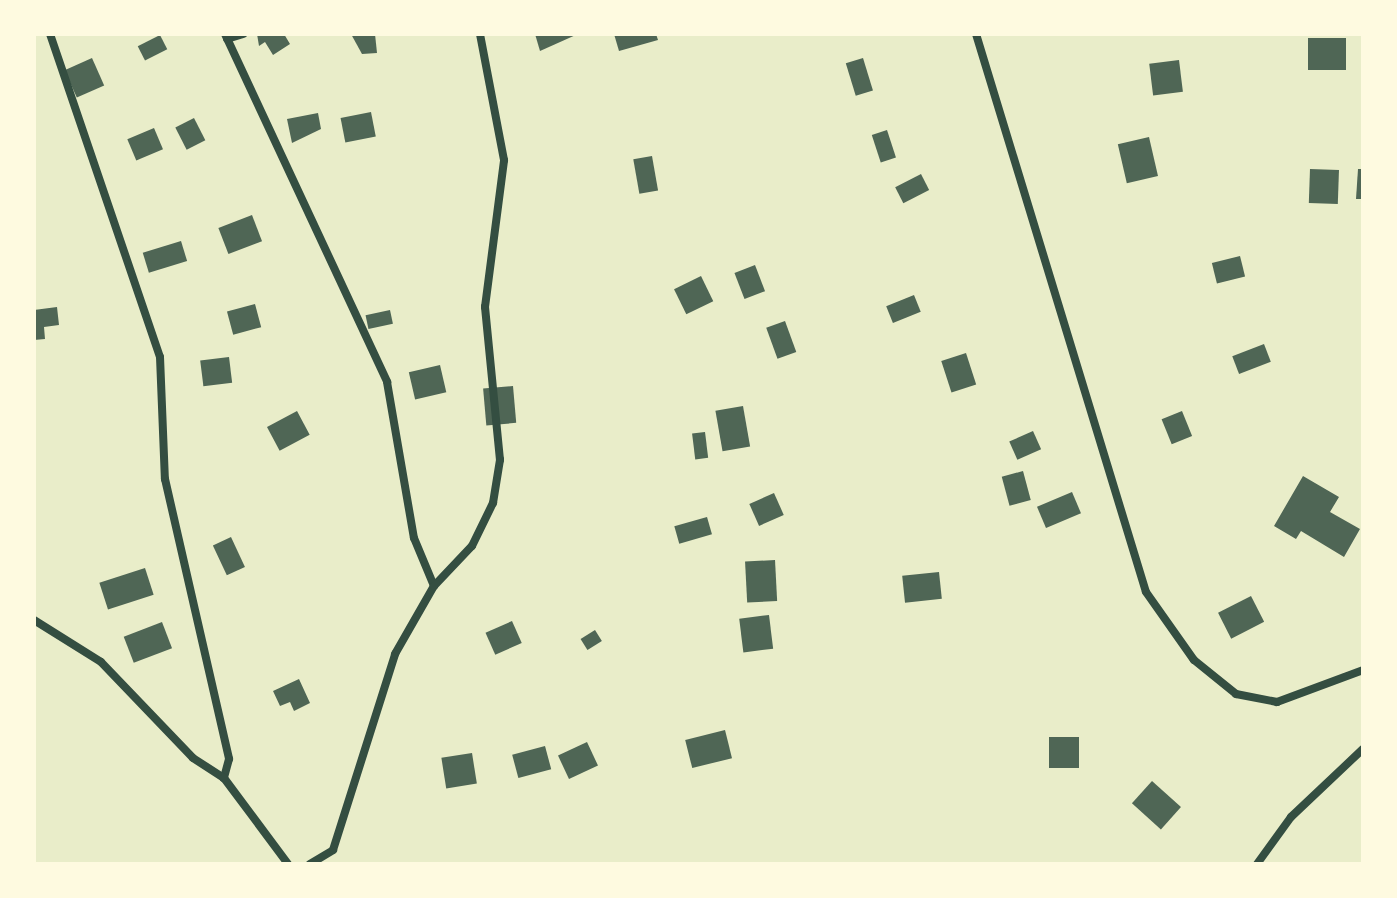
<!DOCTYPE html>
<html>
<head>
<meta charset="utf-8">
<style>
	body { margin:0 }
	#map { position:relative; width:1397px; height:898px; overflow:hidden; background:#e9edc9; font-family:"Open Sans",sans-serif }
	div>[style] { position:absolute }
	.building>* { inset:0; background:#4f6655; transform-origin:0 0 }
	.minor>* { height:8px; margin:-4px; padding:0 4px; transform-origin:4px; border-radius:4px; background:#344e41 }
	span { translate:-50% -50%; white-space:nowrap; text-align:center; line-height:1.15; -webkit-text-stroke:7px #fefae0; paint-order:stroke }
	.frame { position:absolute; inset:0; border:36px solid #fefae0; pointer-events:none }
</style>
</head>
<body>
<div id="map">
	<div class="building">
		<div style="clip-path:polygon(257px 34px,284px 34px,290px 44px,273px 55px,265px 42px,259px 46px)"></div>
		<div style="clip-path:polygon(351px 34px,375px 34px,377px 53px,362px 54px)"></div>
		<div style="clip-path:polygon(535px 34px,578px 34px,540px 51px)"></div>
		<div style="clip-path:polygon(614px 34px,656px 34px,658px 40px,619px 51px)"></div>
		<div style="left:160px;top:35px;width:16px;height:25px;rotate:63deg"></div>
		<div style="left:1308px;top:38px;width:38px;height:32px"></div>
		<div style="left:92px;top:58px;width:30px;height:30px;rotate:66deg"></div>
		<div style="left:863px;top:58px;width:34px;height:18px;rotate:73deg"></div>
		<div style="left:1179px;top:60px;width:32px;height:30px;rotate:83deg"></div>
		<div style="left:371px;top:112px;width:25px;height:31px;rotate:79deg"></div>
		<div style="clip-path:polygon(318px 113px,321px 129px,292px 143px,287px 119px)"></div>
		<div style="left:194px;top:118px;width:25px;height:21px;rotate:63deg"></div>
		<div style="left:154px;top:128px;width:23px;height:29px;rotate:67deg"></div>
		<div style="left:887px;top:130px;width:29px;height:16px;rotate:72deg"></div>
		<div style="left:1149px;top:137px;width:40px;height:32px;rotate:77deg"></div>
		<div style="left:652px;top:156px;width:35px;height:19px;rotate:80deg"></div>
		<div style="left:1310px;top:169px;width:29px;height:34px;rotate:2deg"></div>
		<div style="clip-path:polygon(1358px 169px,1363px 169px,1363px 199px,1356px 199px)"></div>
		<div style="left:921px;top:174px;width:18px;height:29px;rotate:63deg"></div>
		<div style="left:252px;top:215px;width:28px;height:36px;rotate:69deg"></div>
		<div style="left:181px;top:241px;width:21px;height:40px;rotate:73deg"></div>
		<div style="left:1240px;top:256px;width:21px;height:29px;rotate:76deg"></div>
		<div style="left:755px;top:265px;width:28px;height:22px;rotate:69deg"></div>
		<div style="left:701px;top:276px;width:28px;height:30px;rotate:64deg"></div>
		<div style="left:914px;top:295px;width:18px;height:30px;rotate:68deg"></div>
		<div style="left:255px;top:304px;width:24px;height:29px;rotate:75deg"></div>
		<div style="clip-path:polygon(57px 307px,59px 325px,44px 327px,45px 339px,34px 340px,34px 310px)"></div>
		<div style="left:390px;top:310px;width:14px;height:25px;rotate:78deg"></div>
		<div style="left:785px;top:321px;width:33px;height:20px;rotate:70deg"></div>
		<div style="left:1264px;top:344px;width:19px;height:34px;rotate:69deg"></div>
		<div style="left:966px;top:353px;width:33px;height:26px;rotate:72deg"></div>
		<div style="left:229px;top:357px;width:26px;height:29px;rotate:83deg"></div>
		<div style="left:440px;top:365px;width:28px;height:32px;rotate:77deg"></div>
		<div style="left:513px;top:386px;width:37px;height:30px;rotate:85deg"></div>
		<div style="left:743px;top:406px;width:41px;height:28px;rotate:80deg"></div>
		<div style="left:297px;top:411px;width:27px;height:34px;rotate:62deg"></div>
		<div style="left:1182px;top:411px;width:27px;height:22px;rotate:68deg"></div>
		<div style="left:1033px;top:431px;width:20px;height:26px;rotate:66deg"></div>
		<div style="left:705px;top:432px;width:26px;height:13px;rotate:83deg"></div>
		<div style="left:1023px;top:471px;width:30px;height:22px;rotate:75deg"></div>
		<div style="clip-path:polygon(1303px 476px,1339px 497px,1330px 512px,1360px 529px,1344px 557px,1301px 531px,1296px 539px,1274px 526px)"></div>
		<div style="left:1072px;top:492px;width:23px;height:38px;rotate:67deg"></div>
		<div style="left:774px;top:493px;width:24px;height:27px;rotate:66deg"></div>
		<div style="left:707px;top:517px;width:18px;height:34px;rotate:74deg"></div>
		<div style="left:231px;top:537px;width:33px;height:20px;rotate:65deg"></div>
		<div style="left:775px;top:560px;width:41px;height:30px;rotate:87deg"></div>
		<div style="left:145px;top:568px;width:28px;height:48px;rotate:72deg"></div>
		<div style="left:939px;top:572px;width:27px;height:37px;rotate:84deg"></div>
		<div style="left:1251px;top:596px;width:29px;height:37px;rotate:63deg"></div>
		<div style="left:769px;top:615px;width:34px;height:30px;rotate:83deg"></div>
		<div style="left:512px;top:621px;width:24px;height:29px;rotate:66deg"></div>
		<div style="left:162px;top:622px;width:28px;height:41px;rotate:69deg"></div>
		<div style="left:595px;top:630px;width:13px;height:17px;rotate:58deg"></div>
		<div style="clip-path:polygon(299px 679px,310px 703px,294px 711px,290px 702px,280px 706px,273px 691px)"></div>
		<div style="left:725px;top:730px;width:29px;height:41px;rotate:76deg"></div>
		<div style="left:1049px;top:737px;width:30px;height:31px"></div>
		<div style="left:587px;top:742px;width:26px;height:32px;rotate:65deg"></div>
		<div style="left:545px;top:746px;width:24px;height:34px;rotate:75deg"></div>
		<div style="left:472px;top:753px;width:31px;height:31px;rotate:81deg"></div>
		<div style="left:1152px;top:781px;width:39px;height:30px;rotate:42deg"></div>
	</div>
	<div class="minor">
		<div style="left:50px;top:34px;width:341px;rotate:71.2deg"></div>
		<div style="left:160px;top:357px;width:122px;rotate:87.7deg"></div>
		<div style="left:165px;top:479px;width:287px;rotate:77.1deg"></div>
		<div style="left:229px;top:759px;width:20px;rotate:105deg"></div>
		<div style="left:225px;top:34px;width:384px;rotate:65deg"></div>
		<div style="left:387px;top:382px;width:158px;rotate:80.2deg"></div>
		<div style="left:414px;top:538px;width:52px;rotate:67.4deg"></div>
		<div style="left:976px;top:34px;width:583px;rotate:73.06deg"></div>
		<div style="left:1146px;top:592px;width:83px;rotate:54.8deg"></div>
		<div style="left:1194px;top:660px;width:54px;rotate:39deg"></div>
		<div style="left:1236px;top:694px;width:42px;rotate:11deg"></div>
		<div style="left:1277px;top:702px;width:92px;rotate:-20.4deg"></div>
		<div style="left:227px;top:39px;width:17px;rotate:-17deg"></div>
		<div style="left:34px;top:620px;width:79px;rotate:32.1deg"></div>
		<div style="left:101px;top:662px;width:133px;rotate:46.2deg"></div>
		<div style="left:193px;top:758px;width:37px;rotate:33deg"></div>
		<div style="left:224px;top:778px;width:107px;rotate:53.3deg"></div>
		<div style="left:310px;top:864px;width:27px;rotate:-31deg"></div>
		<div style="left:333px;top:850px;width:206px;rotate:-72.4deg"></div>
		<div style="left:395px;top:654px;width:78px;rotate:-60.2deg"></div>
		<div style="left:434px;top:586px;width:55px;rotate:-46.5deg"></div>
		<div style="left:472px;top:546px;width:48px;rotate:-64deg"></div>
		<div style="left:493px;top:503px;width:44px;rotate:-80.8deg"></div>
		<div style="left:500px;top:460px;width:154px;rotate:-95.6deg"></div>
		<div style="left:485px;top:307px;width:148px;rotate:-82.6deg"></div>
		<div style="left:504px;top:160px;width:128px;rotate:-100.8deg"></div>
		<div style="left:1257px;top:864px;width:58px;rotate:-54.1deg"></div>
		<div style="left:1291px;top:817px;width:99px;rotate:-43.4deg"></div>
	</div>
	<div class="frame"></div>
</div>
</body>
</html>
